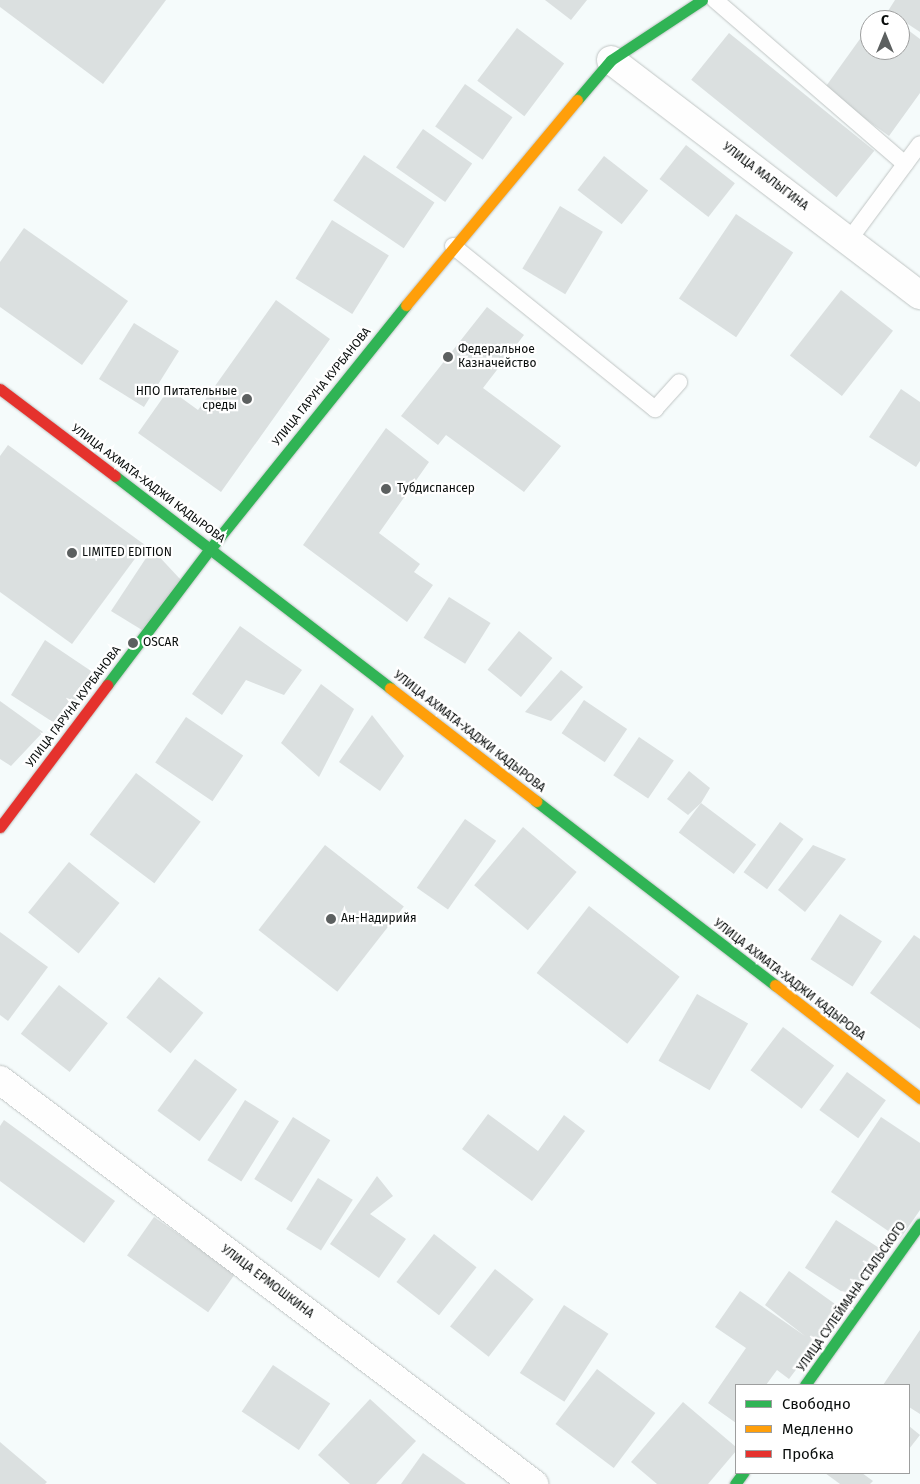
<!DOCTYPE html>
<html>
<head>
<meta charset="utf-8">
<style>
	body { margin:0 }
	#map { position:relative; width:920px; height:1484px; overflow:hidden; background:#f5fbfb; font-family:"Fira Sans",sans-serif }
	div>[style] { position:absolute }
	.building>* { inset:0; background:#dbe0e0; transform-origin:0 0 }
	.roads { filter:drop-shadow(0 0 1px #c0c5c4) drop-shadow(0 0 1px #c0c5c4) }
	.lane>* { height:16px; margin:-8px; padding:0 8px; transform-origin:8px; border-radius:8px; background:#fefefe }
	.street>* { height:28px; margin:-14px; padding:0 14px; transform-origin:14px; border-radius:14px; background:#fefefe }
	.fast>* { height:11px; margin:-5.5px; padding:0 5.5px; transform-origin:5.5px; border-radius:5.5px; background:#30b455 }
	.slow>* { height:11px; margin:-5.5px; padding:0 5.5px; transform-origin:5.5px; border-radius:5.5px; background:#ff9f0a }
	.jam>* { height:11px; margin:-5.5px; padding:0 5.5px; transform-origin:5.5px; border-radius:5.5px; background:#e5322d }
	.dots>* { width:14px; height:14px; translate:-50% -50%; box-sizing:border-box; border:2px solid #fff; border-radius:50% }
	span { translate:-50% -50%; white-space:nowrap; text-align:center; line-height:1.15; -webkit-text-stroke:4.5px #fff; paint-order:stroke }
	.street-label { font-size:12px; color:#090d0c }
	.poi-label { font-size:12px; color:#090d0c }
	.left { translate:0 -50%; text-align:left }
	.right { translate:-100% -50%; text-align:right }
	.legend { position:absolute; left:735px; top:1384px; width:175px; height:90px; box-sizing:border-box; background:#fff; border:1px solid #9d9e9e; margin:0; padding:6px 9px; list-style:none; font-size:15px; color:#090d0c }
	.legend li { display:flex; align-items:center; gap:10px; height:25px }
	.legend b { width:25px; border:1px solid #9d9e9e }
	.north { position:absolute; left:860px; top:10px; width:50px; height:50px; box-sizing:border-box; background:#fff; border:1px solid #9d9e9e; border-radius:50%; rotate:0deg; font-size:14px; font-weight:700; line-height:20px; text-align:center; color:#090d0c }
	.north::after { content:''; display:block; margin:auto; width:18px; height:22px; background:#5c6060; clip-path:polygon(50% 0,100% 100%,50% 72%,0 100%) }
</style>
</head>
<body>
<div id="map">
	<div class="building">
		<div style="clip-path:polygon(0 0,166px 0,103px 84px,0 7px)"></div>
		<div style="clip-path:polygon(545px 0,587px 0,571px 20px)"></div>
		<div style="clip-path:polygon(895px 0,920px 0,920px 32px,888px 11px)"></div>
		<div style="clip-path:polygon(880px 10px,894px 20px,873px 20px)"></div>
		<div style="clip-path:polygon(900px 24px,920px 39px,920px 93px,889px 136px,824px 89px,870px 25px,870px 50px,900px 50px)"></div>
		<div style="left:517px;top:28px;width:59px;height:66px;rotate:37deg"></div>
		<div style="left:729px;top:33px;width:187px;height:60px;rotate:39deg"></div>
		<div style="left:465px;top:84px;width:58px;height:52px;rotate:35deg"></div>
		<div style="left:423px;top:129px;width:60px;height:47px;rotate:35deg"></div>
		<div style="left:686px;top:145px;width:62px;height:43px;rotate:38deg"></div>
		<div style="left:364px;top:155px;width:85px;height:55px;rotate:34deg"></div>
		<div style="left:604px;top:156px;width:56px;height:43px;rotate:38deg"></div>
		<div style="left:560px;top:206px;width:50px;height:73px;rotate:31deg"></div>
		<div style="left:736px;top:214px;width:69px;height:102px;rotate:34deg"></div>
		<div style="left:332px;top:220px;width:67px;height:69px;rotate:32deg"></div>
		<div style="clip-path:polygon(24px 228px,128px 301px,82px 365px,0 307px,0 262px)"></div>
		<div style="left:841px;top:290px;width:66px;height:83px;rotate:38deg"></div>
		<div style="clip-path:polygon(276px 300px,330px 339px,221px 492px,138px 433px,169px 389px,198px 410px)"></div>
		<div style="clip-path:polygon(487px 307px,524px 335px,483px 388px,561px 446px,524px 492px,446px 435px,438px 445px,401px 416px)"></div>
		<div style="left:134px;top:323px;width:53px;height:66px;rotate:32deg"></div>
		<div style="clip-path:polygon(901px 389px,920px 402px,920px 461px,916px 467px,869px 437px)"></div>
		<div style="clip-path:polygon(386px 428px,429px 462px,379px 533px,420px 564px,414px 572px,433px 585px,407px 622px,303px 545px)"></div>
		<div style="clip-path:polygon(8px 445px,145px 545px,72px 644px,0 592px,0 456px)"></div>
		<div style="clip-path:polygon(152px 549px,181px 580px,142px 630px,111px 611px)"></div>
		<div style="left:449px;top:597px;width:49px;height:48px;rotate:32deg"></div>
		<div style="clip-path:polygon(240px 626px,302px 670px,284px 695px,246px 680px,222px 715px,192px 694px)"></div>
		<div style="left:519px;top:631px;width:43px;height:50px;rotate:39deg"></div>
		<div style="clip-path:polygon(45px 640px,97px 675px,56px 724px,11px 695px)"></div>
		<div style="clip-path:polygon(561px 670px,583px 687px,551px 721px,525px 712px)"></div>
		<div style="clip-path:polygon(321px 684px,354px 709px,319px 777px,281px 743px)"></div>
		<div style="left:584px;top:700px;width:52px;height:40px;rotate:34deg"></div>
		<div style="clip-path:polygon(0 701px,43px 732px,11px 766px,0 759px)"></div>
		<div style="clip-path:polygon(372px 715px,404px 756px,380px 791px,339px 762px)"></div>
		<div style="left:186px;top:717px;width:69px;height:55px;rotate:34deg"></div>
		<div style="left:639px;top:737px;width:42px;height:46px;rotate:34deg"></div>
		<div style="clip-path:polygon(689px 771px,710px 788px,701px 803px,688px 815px,667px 799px)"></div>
		<div style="left:136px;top:773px;width:81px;height:77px;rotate:37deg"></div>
		<div style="left:701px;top:803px;width:69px;height:37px;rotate:37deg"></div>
		<div style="left:465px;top:819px;width:38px;height:84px;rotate:35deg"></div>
		<div style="left:780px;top:822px;width:29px;height:62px;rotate:36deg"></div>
		<div style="left:523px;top:827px;width:70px;height:76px;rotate:40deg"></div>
		<div style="left:325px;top:845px;width:100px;height:108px;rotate:38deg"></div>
		<div style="clip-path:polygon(813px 845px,846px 859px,805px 912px,778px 890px)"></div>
		<div style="left:69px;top:862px;width:65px;height:65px;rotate:39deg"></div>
		<div style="left:589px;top:906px;width:115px;height:85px;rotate:38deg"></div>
		<div style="left:840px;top:914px;width:50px;height:54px;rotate:33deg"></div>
		<div style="clip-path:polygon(0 932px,48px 967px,8px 1021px,0 1015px)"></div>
		<div style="clip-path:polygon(914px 935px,920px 939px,920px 1029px,870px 993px)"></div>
		<div style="left:159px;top:977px;width:57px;height:52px;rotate:39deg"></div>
		<div style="left:59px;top:985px;width:62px;height:62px;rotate:38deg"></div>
		<div style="left:697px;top:994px;width:59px;height:77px;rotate:30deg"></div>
		<div style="left:783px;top:1027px;width:64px;height:54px;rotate:37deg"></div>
		<div style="left:195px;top:1059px;width:52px;height:64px;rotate:36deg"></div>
		<div style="left:847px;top:1072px;width:48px;height:47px;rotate:36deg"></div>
		<div style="left:245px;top:1100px;width:40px;height:71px;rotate:32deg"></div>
		<div style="clip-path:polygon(488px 1114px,538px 1151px,564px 1115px,585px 1131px,532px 1201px,462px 1149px)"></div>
		<div style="left:293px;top:1117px;width:44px;height:73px;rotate:32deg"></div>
		<div style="clip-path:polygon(881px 1117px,920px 1143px,920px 1210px,900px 1239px,831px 1192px)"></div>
		<div style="clip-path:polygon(4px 1120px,115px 1201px,84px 1243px,0 1181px,0 1126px)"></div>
		<div style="clip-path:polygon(377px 1176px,393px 1196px,370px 1214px,406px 1239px,379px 1278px,330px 1244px)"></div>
		<div style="left:318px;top:1178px;width:41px;height:60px;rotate:32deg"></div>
		<div style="left:154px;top:1217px;width:99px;height:47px;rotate:35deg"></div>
		<div style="left:836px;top:1220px;width:57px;height:57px;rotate:33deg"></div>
		<div style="left:434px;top:1234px;width:54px;height:61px;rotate:38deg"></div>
		<div style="left:495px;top:1269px;width:49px;height:73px;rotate:38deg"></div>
		<div style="clip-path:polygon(789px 1271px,842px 1309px,789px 1379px,777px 1370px,766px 1385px,736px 1385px,736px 1423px,708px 1403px,746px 1348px,715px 1327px,740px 1291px,805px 1336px,765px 1305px)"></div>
		<div style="left:564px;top:1305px;width:53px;height:81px;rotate:33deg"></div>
		<div style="clip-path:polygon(920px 1330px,920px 1414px,909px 1407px,909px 1385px,883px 1385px)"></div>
		<div style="left:273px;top:1365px;width:69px;height:56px;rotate:34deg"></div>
		<div style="left:597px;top:1369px;width:73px;height:69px;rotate:37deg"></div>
		<div style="clip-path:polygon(370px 1399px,416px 1441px,376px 1484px,350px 1484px,318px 1455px)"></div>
		<div style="clip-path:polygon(683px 1402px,736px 1447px,736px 1451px,708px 1484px,657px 1484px,631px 1462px)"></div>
		<div style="clip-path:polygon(909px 1426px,920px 1435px,909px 1449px)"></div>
		<div style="clip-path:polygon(0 1442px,47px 1482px,45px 1484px,0 1484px)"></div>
		<div style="clip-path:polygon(423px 1453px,466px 1484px,401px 1484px)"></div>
		<div style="clip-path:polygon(825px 1473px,862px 1473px,873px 1481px,870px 1484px,840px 1484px)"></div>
	</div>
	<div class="roads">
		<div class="lane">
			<div style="left:715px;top:0;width:251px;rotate:40.8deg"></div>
			<div style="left:849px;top:240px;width:119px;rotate:-53.5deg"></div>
			<div style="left:453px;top:246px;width:260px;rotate:38.9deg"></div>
			<div style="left:655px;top:409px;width:36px;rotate:-48deg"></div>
		</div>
		<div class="street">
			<div style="left:611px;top:60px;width:388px;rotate:37.3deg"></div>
			<div style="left:0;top:1080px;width:670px;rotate:37.11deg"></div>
		</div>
		<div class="fast">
			<div style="left:577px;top:100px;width:52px;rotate:-49.6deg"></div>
			<div style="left:611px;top:60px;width:109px;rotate:-33.4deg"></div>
			<div style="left:115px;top:476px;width:347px;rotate:37.6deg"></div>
			<div style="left:107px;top:685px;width:171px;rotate:-52.9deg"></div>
			<div style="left:210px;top:549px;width:313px;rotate:-51.2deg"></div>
			<div style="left:536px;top:801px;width:302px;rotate:37.6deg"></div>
			<div style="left:805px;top:1385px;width:198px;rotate:-54.5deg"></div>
			<div style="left:735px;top:1484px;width:14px;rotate:-54deg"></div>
		</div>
		<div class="slow">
			<div style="left:406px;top:305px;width:267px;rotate:-50.2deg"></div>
			<div style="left:390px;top:688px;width:185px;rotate:37.7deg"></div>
			<div style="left:775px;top:985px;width:184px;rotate:37.9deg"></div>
		</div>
		<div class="jam">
			<div style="left:0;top:389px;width:144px;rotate:37.1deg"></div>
			<div style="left:0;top:827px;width:178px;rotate:-53deg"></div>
		</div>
	</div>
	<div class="dots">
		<div style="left:448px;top:357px;background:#5c6060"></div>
		<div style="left:247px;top:399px;background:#5c6060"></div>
		<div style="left:386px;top:489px;background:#5c6060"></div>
		<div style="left:72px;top:553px;background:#5c6060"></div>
		<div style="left:133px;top:643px;background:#5c6060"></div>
		<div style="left:331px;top:919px;background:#5c6060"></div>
	</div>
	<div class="street-label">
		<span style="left:765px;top:177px;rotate:37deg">УЛИЦА МАЛЫГИНА</span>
		<span style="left:322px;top:387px;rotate:-51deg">УЛИЦА ГАРУНА КУРБАНОВА</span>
		<span style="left:148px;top:484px;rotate:37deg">УЛИЦА АХМАТА-ХАДЖИ КАДЫРОВА</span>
		<span style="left:74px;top:707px;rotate:-53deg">УЛИЦА ГАРУНА КУРБАНОВА</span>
		<span style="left:469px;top:732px;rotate:38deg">УЛИЦА АХМАТА-ХАДЖИ КАДЫРОВА</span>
		<span style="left:789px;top:980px;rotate:38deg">УЛИЦА АХМАТА-ХАДЖИ КАДЫРОВА</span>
		<span style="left:267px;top:1282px;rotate:37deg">УЛИЦА ЕРМОШКИНА</span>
		<span style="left:852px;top:1297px;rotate:-55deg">УЛИЦА СУЛЕЙМАНА СТАЛЬСКОГО</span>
	</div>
	<div class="poi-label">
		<span class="left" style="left:458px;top:357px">Федеральное<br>Казначейство</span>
		<span class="right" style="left:237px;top:399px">НПО Питательные<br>среды</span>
		<span class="left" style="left:397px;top:489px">Тубдиспансер</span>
		<span class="left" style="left:82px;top:553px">LIMITED EDITION</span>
		<span class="left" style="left:143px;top:643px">OSCAR</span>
		<span class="left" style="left:341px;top:919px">Ан-Надирийя</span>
	</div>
	<ul class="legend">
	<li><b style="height:6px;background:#30b455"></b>Свободно</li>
	<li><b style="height:6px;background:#ff9f0a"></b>Медленно</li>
	<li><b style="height:6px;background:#e5322d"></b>Пробка</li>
	</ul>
	<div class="north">С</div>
</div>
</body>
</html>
